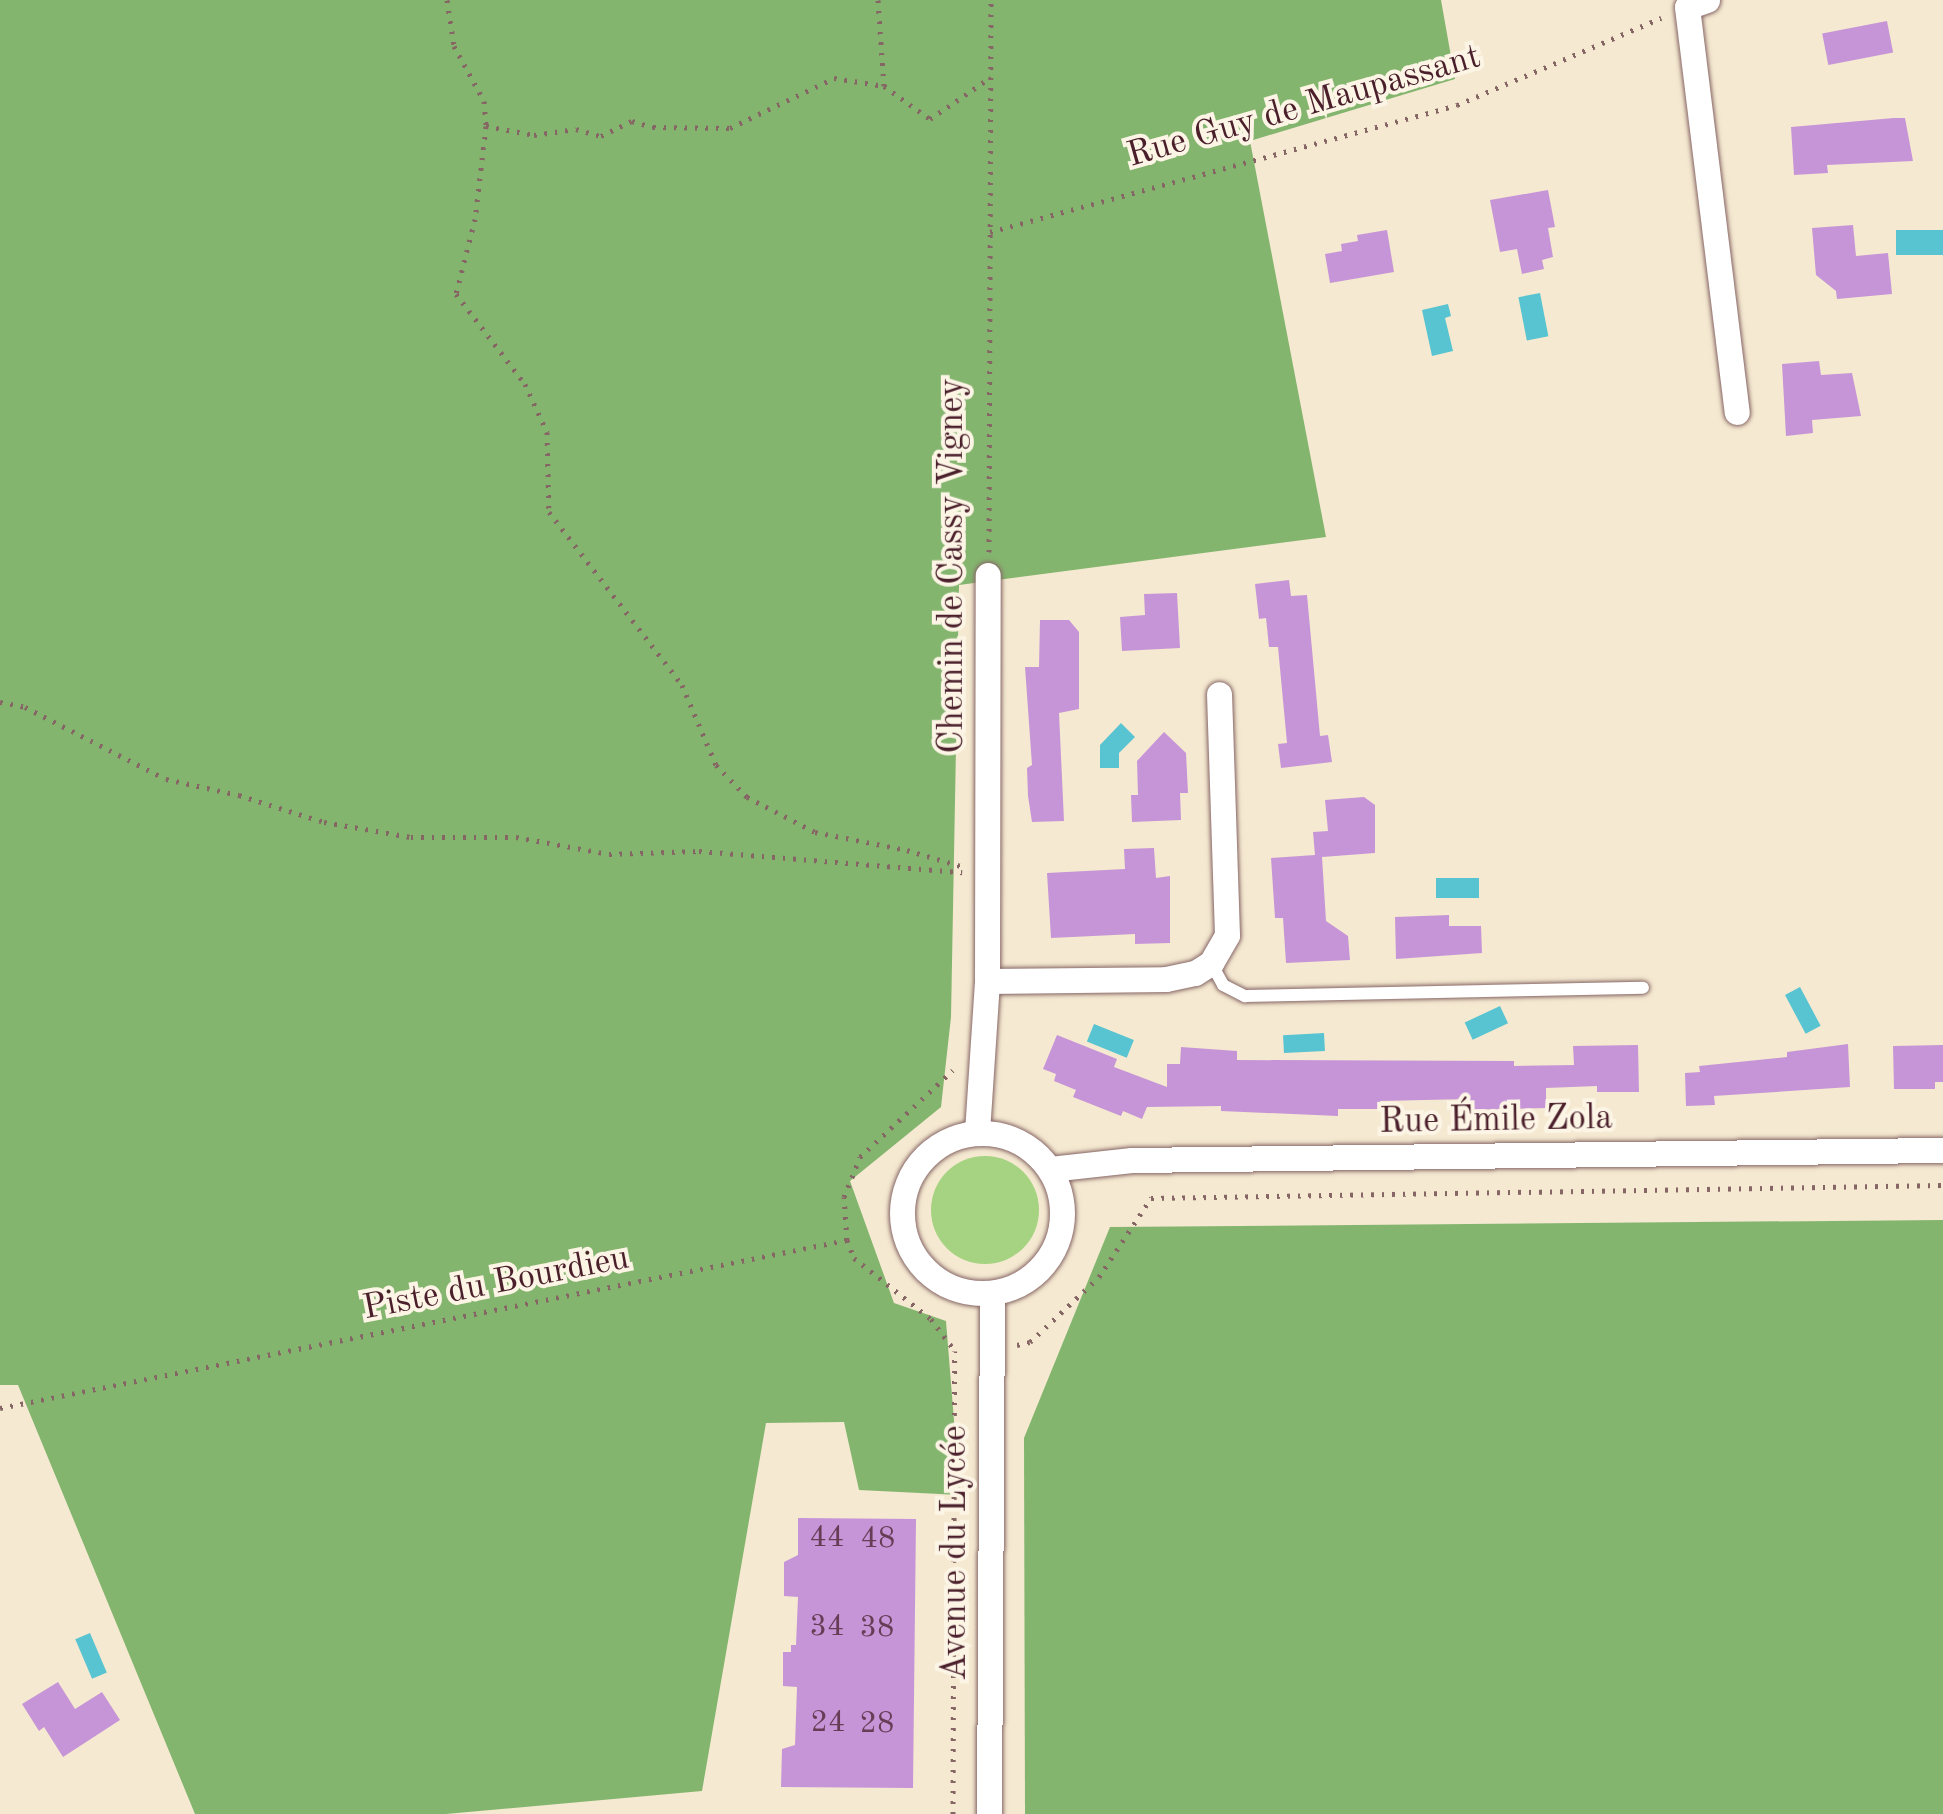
<!DOCTYPE html>
<html>
<head>
<meta charset="utf-8">
<style>
	body { margin:0 }
	#map { position:relative; width:1943px; height:1814px; overflow:hidden; background:#f5e9d1; font-family:"Old Standard TT",serif }
	div>[style] { position:absolute }
	.green>* { inset:0; background:#a5d381 }
	.round { border-radius:50% }
	.forest>* { inset:0; background:#84b56f }
	.water>* { inset:0; background:#58c4d1; transform-origin:0 0 }
	.building>* { inset:0; background:#c695d7; transform-origin:0 0 }
	.path>* { height:5px; margin-top:-2.5px; transform-origin:0; background:repeating-linear-gradient(90deg,#866665 0 2.5px,transparent 0 10.5px) }
	.roads { filter:drop-shadow(0 0 2px #866665) drop-shadow(0 0 2px #866665) }
	.lane>* { height:12px; margin:-6px; padding:0 6px; transform-origin:6px; border-radius:6px; background:#fff }
	.street>* { height:25px; margin:-12.5px; padding:0 12.5px; transform-origin:12.5px; border-radius:12.5px; background:#fff }
	.street>.ring { margin:-12.5px; padding:0; box-sizing:content-box; background:none; border:25px solid #fff; border-radius:50% }
	span { translate:-50% -50%; white-space:nowrap; text-align:center; line-height:1.15; -webkit-text-stroke:8px #fcf5e5; paint-order:stroke }
	.number-label { font-size:30px; color:#693c56 }
	.number-label span { -webkit-text-stroke-width:0 }
	.street-label { font-size:35px; color:#4a1f2b }
</style>
</head>
<body>
<div id="map">
	<div class="green">
		<div class="round" style="left:931px;top:1156px;width:108px;height:108px"></div>
	</div>
	<div class="forest">
		<div style="clip-path:polygon(0 0,1441px 0,1455px 79px,1250px 141px,1326px 537px,959px 585px,951px 1017px,941px 1107px,850px 1181px,894px 1303px,946px 1321px,960px 1495px,859px 1490px,844px 1422px,766px 1423px,702px 1791px,446px 1814px,195px 1814px,18px 1385px,0 1385px)"></div>
		<div style="clip-path:polygon(1943px 1220px,1943px 1814px,1025px 1814px,1024px 1438px,1110px 1227px)"></div>
	</div>
	<div class="water">
		<div style="left:1943px;top:230px;width:25px;height:47px;rotate:90deg"></div>
		<div style="left:1540px;top:293px;width:44px;height:22px;rotate:79deg"></div>
		<div style="clip-path:polygon(1448px 304px,1451px 316px,1445px 318px,1453px 351px,1432px 356px,1422px 310px)"></div>
		<div style="clip-path:polygon(1121px 723px,1135px 737px,1119px 753px,1119px 768px,1100px 768px,1100px 745px)"></div>
		<div style="left:1436px;top:878px;width:43px;height:20px"></div>
		<div style="left:1800px;top:987px;width:44px;height:17px;rotate:62deg"></div>
		<div style="left:1500px;top:1006px;width:19px;height:39px;rotate:65deg"></div>
		<div style="left:1094px;top:1024px;width:43px;height:19px;rotate:22deg"></div>
		<div style="left:1324px;top:1033px;width:18px;height:41px;rotate:87deg"></div>
		<div style="left:90px;top:1633px;width:43px;height:16px;rotate:67deg"></div>
	</div>
	<div class="building">
		<div style="left:1887px;top:21px;width:32px;height:66px;rotate:79deg"></div>
		<div style="clip-path:polygon(1894px 118px,1905px 118px,1913px 161px,1827px 165px,1828px 173px,1794px 175px,1791px 127px)"></div>
		<div style="clip-path:polygon(1548px 190px,1555px 227px,1548px 228px,1553px 257px,1542px 260px,1544px 269px,1522px 274px,1517px 249px,1500px 252px,1490px 200px)"></div>
		<div style="clip-path:polygon(1853px 225px,1856px 256px,1888px 253px,1892px 294px,1837px 299px,1836px 291px,1816px 275px,1812px 228px)"></div>
		<div style="clip-path:polygon(1387px 230px,1394px 272px,1330px 283px,1325px 254px,1342px 251px,1341px 244px,1358px 241px,1357px 235px)"></div>
		<div style="clip-path:polygon(1819px 361px,1821px 375px,1852px 373px,1861px 416px,1812px 420px,1813px 433px,1786px 436px,1782px 364px)"></div>
		<div style="clip-path:polygon(1289px 580px,1291px 596px,1307px 595px,1320px 736px,1328px 735px,1332px 762px,1281px 768px,1278px 744px,1287px 743px,1278px 647px,1269px 647px,1266px 618px,1259px 619px,1255px 584px)"></div>
		<div style="clip-path:polygon(1177px 593px,1180px 648px,1122px 651px,1120px 617px,1145px 615px,1144px 594px)"></div>
		<div style="clip-path:polygon(1040px 620px,1069px 620px,1079px 632px,1079px 709px,1059px 713px,1064px 821px,1032px 822px,1028px 796px,1027px 768px,1032px 765px,1025px 667px,1039px 667px)"></div>
		<div style="clip-path:polygon(1164px 732px,1186px 753px,1188px 793px,1180px 793px,1181px 820px,1132px 822px,1131px 795px,1138px 795px,1137px 761px)"></div>
		<div style="clip-path:polygon(1364px 797px,1375px 805px,1375px 853px,1322px 857px,1326px 921px,1348px 936px,1350px 960px,1286px 963px,1283px 918px,1275px 918px,1271px 858px,1315px 855px,1313px 832px,1328px 831px,1325px 800px)"></div>
		<div style="clip-path:polygon(1154px 848px,1156px 878px,1170px 876px,1170px 943px,1135px 944px,1135px 934px,1051px 938px,1047px 873px,1125px 869px,1124px 849px)"></div>
		<div style="clip-path:polygon(1449px 915px,1449px 926px,1481px 926px,1482px 953px,1396px 959px,1395px 917px)"></div>
		<div style="clip-path:polygon(1057px 1035px,1117px 1059px,1114px 1067px,1167px 1087px,1167px 1064px,1180px 1064px,1181px 1047px,1237px 1051px,1237px 1060px,1514px 1061px,1514px 1066px,1574px 1065px,1573px 1046px,1638px 1045px,1639px 1092px,1597px 1092px,1597px 1086px,1546px 1088px,1546px 1108px,1469px 1110px,1469px 1099px,1380px 1101px,1381px 1109px,1338px 1109px,1338px 1116px,1221px 1111px,1221px 1106px,1147px 1107px,1142px 1119px,1123px 1111px,1121px 1116px,1073px 1097px,1076px 1090px,1054px 1081px,1056px 1074px,1043px 1069px)"></div>
		<div style="clip-path:polygon(1848px 1044px,1850px 1087px,1714px 1096px,1715px 1105px,1686px 1106px,1685px 1073px,1700px 1072px,1699px 1066px,1787px 1057px,1787px 1052px)"></div>
		<div style="clip-path:polygon(1943px 1045px,1943px 1082px,1935px 1082px,1935px 1089px,1894px 1089px,1893px 1046px)"></div>
		<div style="clip-path:polygon(798px 1518px,916px 1519px,913px 1788px,781px 1787px,782px 1749px,795px 1745px,797px 1687px,783px 1686px,783px 1652px,791px 1652px,791px 1645px,796px 1645px,798px 1597px,784px 1596px,784px 1562px,798px 1555px)"></div>
		<div style="clip-path:polygon(58px 1682px,75px 1709px,102px 1692px,120px 1720px,63px 1757px,44px 1727px,39px 1731px,22px 1704px)"></div>
	</div>
	<div class="path">
		<div style="left:447px;top:0;width:47px;rotate:81.3deg"></div>
		<div style="left:454px;top:46px;width:63px;rotate:61.4deg"></div>
		<div style="left:484px;top:101px;width:25px;rotate:85deg"></div>
		<div style="left:486px;top:126px;width:49px;rotate:10.6deg"></div>
		<div style="left:534px;top:135px;width:42px;rotate:-8.1deg"></div>
		<div style="left:576px;top:129px;width:26px;rotate:16deg"></div>
		<div style="left:601px;top:136px;width:34px;rotate:-26deg"></div>
		<div style="left:632px;top:121px;width:22px;rotate:16deg"></div>
		<div style="left:653px;top:127px;width:77px;rotate:0.7deg"></div>
		<div style="left:730px;top:128px;width:115px;rotate:-25.7deg"></div>
		<div style="left:834px;top:78px;width:51px;rotate:9.1deg"></div>
		<div style="left:878px;top:0;width:86px;rotate:86deg"></div>
		<div style="left:884px;top:86px;width:57px;rotate:35.7deg"></div>
		<div style="left:930px;top:119px;width:74px;rotate:-34.5deg"></div>
		<div style="left:486px;top:126px;width:94px;rotate:96.7deg"></div>
		<div style="left:475px;top:219px;width:77px;rotate:104.2deg"></div>
		<div style="left:456px;top:294px;width:113px;rotate:52.5deg"></div>
		<div style="left:525px;top:384px;width:53px;rotate:65.4deg"></div>
		<div style="left:547px;top:432px;width:80px;rotate:88.6deg"></div>
		<div style="left:549px;top:512px;width:218px;rotate:52.4deg"></div>
		<div style="left:682px;top:685px;width:87px;rotate:67deg"></div>
		<div style="left:716px;top:765px;width:45px;rotate:45.9deg"></div>
		<div style="left:747px;top:797px;width:76px;rotate:27.2deg"></div>
		<div style="left:815px;top:832px;width:94px;rotate:11.1deg"></div>
		<div style="left:907px;top:850px;width:59px;rotate:16.6deg"></div>
		<div style="left:990px;top:232px;width:484px;rotate:-15.2deg"></div>
		<div style="left:1457px;top:105px;width:222px;rotate:-23.1deg"></div>
		<div style="left:989px;top:552px;width:552px;rotate:-89.79deg"></div>
		<div style="left:0;top:702px;width:25px;rotate:11deg"></div>
		<div style="left:25px;top:707px;width:158px;rotate:27.1deg"></div>
		<div style="left:166px;top:779px;width:75px;rotate:12.4deg"></div>
		<div style="left:239px;top:795px;width:89px;rotate:17.6deg"></div>
		<div style="left:324px;top:822px;width:88px;rotate:9.8deg"></div>
		<div style="left:411px;top:837px;width:105px"></div>
		<div style="left:516px;top:837px;width:95px;rotate:10.4deg"></div>
		<div style="left:609px;top:854px;width:90px;rotate:-1.9deg"></div>
		<div style="left:699px;top:851px;width:264px;rotate:4.6deg"></div>
		<div style="left:847px;top:1240px;width:43px;rotate:-94deg"></div>
		<div style="left:844px;top:1197px;width:43px;rotate:-68.2deg"></div>
		<div style="left:860px;top:1157px;width:127px;rotate:-43.1deg"></div>
		<div style="left:1017px;top:1345px;width:13px;rotate:-13deg"></div>
		<div style="left:1030px;top:1342px;width:95px;rotate:-43.3deg"></div>
		<div style="left:1099px;top:1277px;width:95px;rotate:-56.6deg"></div>
		<div style="left:1151px;top:1198px;width:792px;rotate:-0.94deg"></div>
		<div style="left:0;top:1408px;width:864px;rotate:-11.22deg"></div>
		<div style="left:847px;top:1240px;width:19px;rotate:69deg"></div>
		<div style="left:854px;top:1258px;width:98px;rotate:38.4deg"></div>
		<div style="left:931px;top:1319px;width:40px;rotate:53deg"></div>
		<div style="left:953px;top:1814px;width:463px;rotate:-89.8deg"></div>
	</div>
	<div class="roads">
		<div class="lane">
			<div style="left:1211px;top:963px;width:25px;rotate:61deg"></div>
			<div style="left:1223px;top:985px;width:25px;rotate:27deg"></div>
			<div style="left:1245px;top:996px;width:398px;rotate:-1.2deg"></div>
		</div>
		<div class="street">
			<div style="left:1707px;top:0;width:21px;rotate:161deg"></div>
			<div style="left:1687px;top:7px;width:408px;rotate:83deg"></div>
			<div style="left:987px;top:981px;width:179px;rotate:-0.6deg"></div>
			<div style="left:1166px;top:979px;width:30px;rotate:-12deg"></div>
			<div style="left:1195px;top:973px;width:19px;rotate:-32deg"></div>
			<div style="left:1211px;top:963px;width:32px;rotate:-60deg"></div>
			<div style="left:1227px;top:935px;width:241px;rotate:-91.9deg"></div>
			<div style="left:977px;top:1132px;width:151px;rotate:-86.2deg"></div>
			<div style="left:987px;top:981px;width:406px;rotate:-89.9deg"></div>
			<div class="ring" style="left:902px;top:1133px;width:135px;height:135px"></div>
			<div style="left:1050px;top:1169px;width:82px;rotate:-6.3deg"></div>
			<div style="left:1132px;top:1160px;width:811px;rotate:-0.71deg"></div>
			<div style="left:989px;top:1814px;width:521px;rotate:-89.67deg"></div>
		</div>
	</div>
	<div class="number-label">
		<span style="left:827px;top:1538px">44</span>
		<span style="left:878px;top:1539px">48</span>
		<span style="left:827px;top:1627px">34</span>
		<span style="left:877px;top:1628px">38</span>
		<span style="left:828px;top:1723px">24</span>
		<span style="left:877px;top:1724px">28</span>
	</div>
	<div class="street-label">
		<span style="left:1304px;top:107px;rotate:-16deg">Rue Guy de Maupassant</span>
		<span style="left:953px;top:566px;rotate:-90deg">Chemin de Cassy Vigney</span>
		<span style="left:1496px;top:1121px;rotate:-1deg">Rue Émile Zola</span>
		<span style="left:496px;top:1284px;rotate:-11deg">Piste du Bourdieu</span>
		<span style="left:956px;top:1553px;rotate:-90deg">Avenue du Lycée</span>
	</div>
</div>
</body>
</html>
